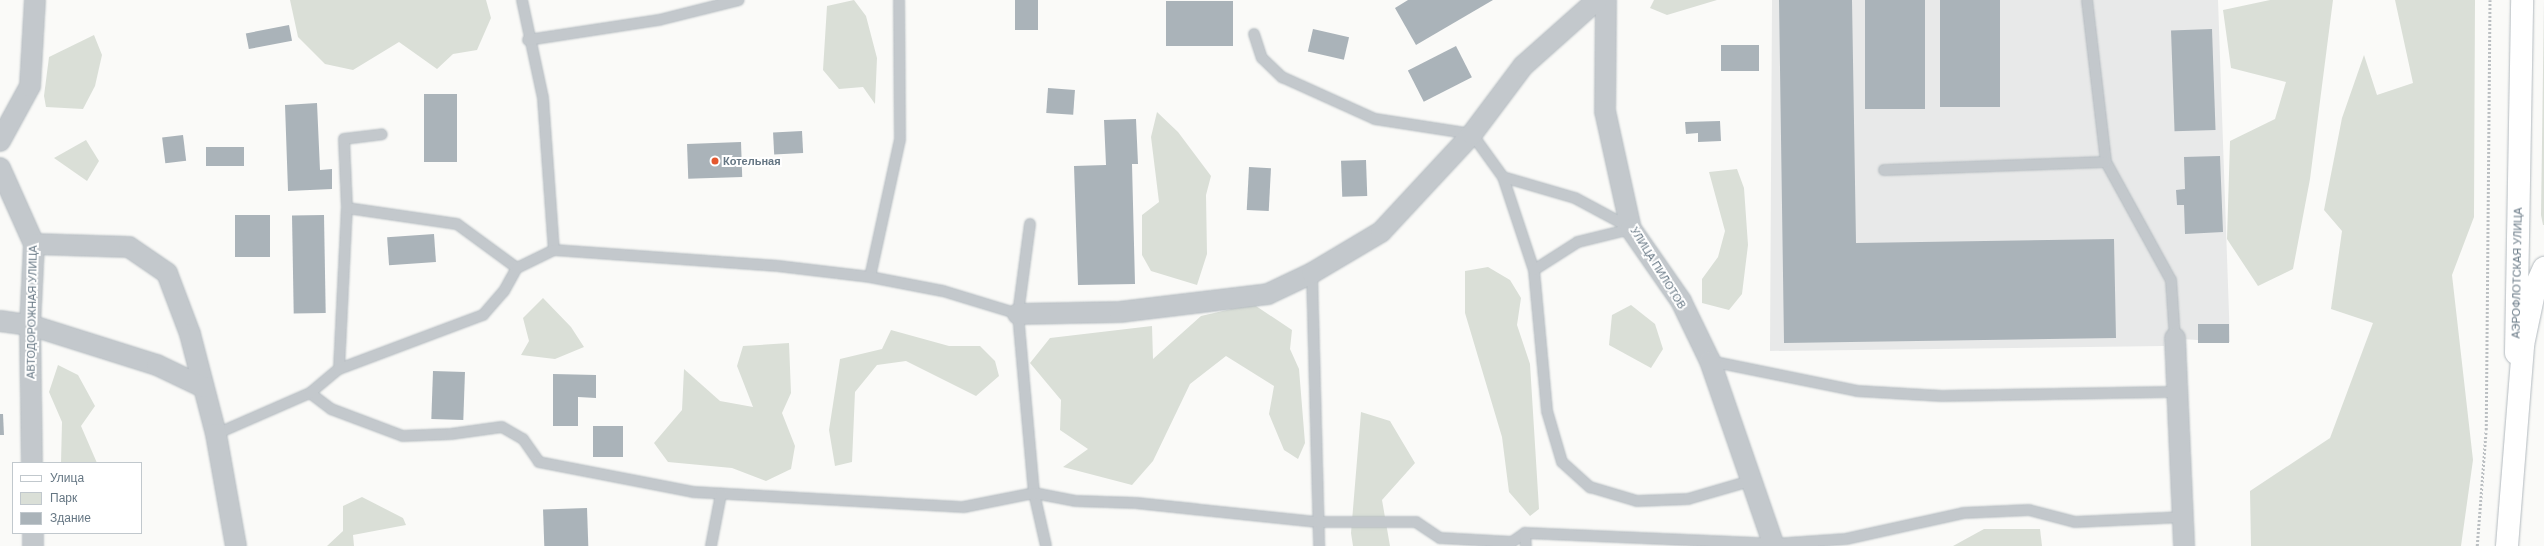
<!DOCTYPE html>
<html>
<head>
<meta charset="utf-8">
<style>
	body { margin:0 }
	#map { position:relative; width:2544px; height:546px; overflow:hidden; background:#fafaf8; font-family:Helvetica,sans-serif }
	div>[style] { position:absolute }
	.built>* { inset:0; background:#e8e9e9 }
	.green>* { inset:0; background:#dadfd7 }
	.building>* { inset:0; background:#aab3b9; transform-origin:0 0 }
	.path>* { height:2.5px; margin-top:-1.25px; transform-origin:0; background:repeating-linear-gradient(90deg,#bbbfc2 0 2px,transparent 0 4px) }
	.roads { filter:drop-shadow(0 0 1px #b3babf) drop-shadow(0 0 1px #b3babf) }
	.service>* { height:10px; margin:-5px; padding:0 5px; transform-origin:5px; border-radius:5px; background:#c3c8cc }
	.minor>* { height:20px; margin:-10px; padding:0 10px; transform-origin:10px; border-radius:10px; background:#c3c8cc }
	.secondary>* { height:22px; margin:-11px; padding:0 11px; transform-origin:11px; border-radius:11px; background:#fff }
	.primary>* { height:22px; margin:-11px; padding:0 11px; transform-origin:11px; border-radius:11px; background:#fff }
	.dots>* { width:11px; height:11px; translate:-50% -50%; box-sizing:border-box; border:2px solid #fff; border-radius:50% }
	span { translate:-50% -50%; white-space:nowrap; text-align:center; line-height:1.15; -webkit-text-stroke:4px #fff; paint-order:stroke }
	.poi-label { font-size:11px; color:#657683; font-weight:700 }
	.left { translate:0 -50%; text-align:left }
	.street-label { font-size:11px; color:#657683 }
	.legend { position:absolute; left:12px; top:462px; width:130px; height:72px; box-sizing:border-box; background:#fff; border:1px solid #c1c8cd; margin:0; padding:5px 7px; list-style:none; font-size:12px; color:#657683 }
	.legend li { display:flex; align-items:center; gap:8px; height:20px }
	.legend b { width:20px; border:1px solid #c1c8cd }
</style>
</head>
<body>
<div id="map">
	<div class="built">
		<div style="clip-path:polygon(1772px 0,2218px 0,2230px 342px,2165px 338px,2164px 346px,1770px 351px)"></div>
	</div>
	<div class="green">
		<div style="clip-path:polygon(290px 0,486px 0,491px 18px,477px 50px,453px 54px,437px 69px,399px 42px,353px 70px,325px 64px,298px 37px)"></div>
		<div style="clip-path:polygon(854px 0,866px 16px,877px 58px,875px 104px,863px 87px,839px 89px,823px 70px,827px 6px)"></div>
		<div style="clip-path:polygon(1654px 0,1717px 0,1667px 15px,1650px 8px)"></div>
		<div style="clip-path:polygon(2270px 0,2333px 0,2310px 179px,2293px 269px,2258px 286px,2227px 239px,2230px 141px,2275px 119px,2286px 82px,2231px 68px,2223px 10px)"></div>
		<div style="clip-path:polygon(2395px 0,2475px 0,2474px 217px,2452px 275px,2473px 460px,2461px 546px,2251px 546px,2250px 491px,2330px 438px,2373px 323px,2331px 309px,2342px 231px,2324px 210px,2342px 118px,2364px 55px,2377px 95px,2413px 83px)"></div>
		<div style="clip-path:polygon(2544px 0,2544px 225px,2543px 225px,2541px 215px)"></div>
		<div style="clip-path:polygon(94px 35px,102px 55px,95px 86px,83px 109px,46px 107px,44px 96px,49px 57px)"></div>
		<div style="clip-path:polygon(1157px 112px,1178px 132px,1211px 176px,1206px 195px,1207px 254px,1197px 285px,1151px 271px,1142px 255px,1142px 215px,1159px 202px,1151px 137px)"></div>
		<div style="clip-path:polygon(86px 140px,99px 161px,87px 181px,54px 158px)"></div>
		<div style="clip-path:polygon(1737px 169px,1744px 188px,1748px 245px,1742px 294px,1729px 310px,1702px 303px,1702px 279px,1718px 257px,1725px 231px,1709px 172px)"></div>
		<div style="clip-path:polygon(1488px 267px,1510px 280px,1521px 298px,1517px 325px,1530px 364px,1539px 509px,1530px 516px,1509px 492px,1502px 437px,1465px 313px,1465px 271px)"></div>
		<div style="clip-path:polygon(543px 298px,571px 327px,584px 347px,555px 359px,521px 355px,529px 341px,523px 318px)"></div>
		<div style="clip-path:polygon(1253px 304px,1292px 330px,1290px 349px,1299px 369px,1305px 443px,1298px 459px,1284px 450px,1269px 414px,1274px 386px,1226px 356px,1190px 384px,1153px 461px,1132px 485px,1063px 467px,1088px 449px,1060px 430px,1061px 400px,1030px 363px,1050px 338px,1152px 326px,1153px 359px,1201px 316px)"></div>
		<div style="clip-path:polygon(1631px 305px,1655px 324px,1663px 349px,1651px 368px,1609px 345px,1612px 315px)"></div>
		<div style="clip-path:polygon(891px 330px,949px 346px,980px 346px,995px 361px,999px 376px,976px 396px,906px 361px,877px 365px,855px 392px,852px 462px,835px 466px,829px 430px,840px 359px,882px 349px)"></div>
		<div style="clip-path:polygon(789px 343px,791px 393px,782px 413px,795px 446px,791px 469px,766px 481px,732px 468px,668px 462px,654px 443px,682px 410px,684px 369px,720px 401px,753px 407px,737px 366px,743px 346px)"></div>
		<div style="clip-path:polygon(58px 365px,78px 375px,95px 406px,81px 426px,97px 463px,61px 463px,62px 422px,49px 392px)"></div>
		<div style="clip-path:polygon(1361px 412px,1390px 421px,1415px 463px,1382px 500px,1390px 546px,1353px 546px,1351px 533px)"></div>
		<div style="clip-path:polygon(362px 497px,403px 518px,406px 525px,353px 535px,354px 546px,327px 546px,343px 531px,343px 506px)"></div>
		<div style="clip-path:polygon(1984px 529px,2040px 529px,2042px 546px,1953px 546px)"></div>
	</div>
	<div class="building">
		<div style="left:1015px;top:0;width:23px;height:30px"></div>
		<div style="clip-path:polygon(1408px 0,1493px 0,1416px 45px,1395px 8px)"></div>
		<div style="clip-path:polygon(1779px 0,1852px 0,1856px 243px,2114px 239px,2116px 338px,1784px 343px)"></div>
		<div style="left:1865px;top:0;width:60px;height:109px"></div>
		<div style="left:1940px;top:0;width:60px;height:107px"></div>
		<div style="left:1233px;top:1px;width:45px;height:67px;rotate:90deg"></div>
		<div style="left:289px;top:25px;width:16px;height:44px;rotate:79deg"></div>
		<div style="left:1313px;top:29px;width:37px;height:23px;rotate:13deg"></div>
		<div style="left:2212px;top:29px;width:101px;height:41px;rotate:88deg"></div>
		<div style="left:1721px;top:45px;width:38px;height:26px"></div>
		<div style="left:1456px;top:46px;width:35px;height:54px;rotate:63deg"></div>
		<div style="left:1048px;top:88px;width:27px;height:25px;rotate:4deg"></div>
		<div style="left:424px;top:94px;width:33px;height:68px"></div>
		<div style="clip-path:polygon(317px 103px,320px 170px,332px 169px,332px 189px,288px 191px,285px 105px)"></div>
		<div style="clip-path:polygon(1136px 119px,1138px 164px,1132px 164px,1135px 284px,1078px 285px,1074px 166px,1106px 165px,1104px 120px)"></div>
		<div style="clip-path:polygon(1720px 121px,1721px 141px,1698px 142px,1698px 133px,1686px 134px,1685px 122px)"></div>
		<div style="left:802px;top:131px;width:22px;height:29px;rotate:87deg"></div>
		<div style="left:183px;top:135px;width:26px;height:21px;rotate:83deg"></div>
		<div style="left:741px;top:142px;width:35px;height:54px;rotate:88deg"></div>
		<div style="left:206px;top:147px;width:38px;height:19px"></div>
		<div style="clip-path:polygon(2220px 156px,2223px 232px,2185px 234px,2184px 205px,2177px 205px,2176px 190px,2185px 189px,2184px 157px)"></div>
		<div style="left:1366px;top:160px;width:36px;height:25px;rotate:88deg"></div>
		<div style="left:1249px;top:167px;width:22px;height:43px;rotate:3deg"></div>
		<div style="left:235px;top:215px;width:35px;height:42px"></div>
		<div style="left:324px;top:215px;width:98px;height:32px;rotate:89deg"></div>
		<div style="left:434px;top:234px;width:28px;height:47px;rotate:86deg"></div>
		<div style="left:2198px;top:324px;width:31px;height:19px"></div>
		<div style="left:433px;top:371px;width:32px;height:48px;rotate:2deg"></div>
		<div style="clip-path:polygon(553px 374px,596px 375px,596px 398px,578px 397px,578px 426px,553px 426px)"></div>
		<div style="clip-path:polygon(0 414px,3px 414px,4px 435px,0 435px)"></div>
		<div style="left:593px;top:426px;width:30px;height:31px"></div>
		<div style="left:587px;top:508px;width:38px;height:44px;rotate:88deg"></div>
	</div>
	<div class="path">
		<div style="left:2477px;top:546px;width:116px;rotate:-85.6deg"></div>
		<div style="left:2486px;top:430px;width:430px;rotate:-89.5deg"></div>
	</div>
	<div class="roads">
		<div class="service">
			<div style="left:522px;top:0;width:100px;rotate:77.9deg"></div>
			<div style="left:543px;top:98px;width:152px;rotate:85.9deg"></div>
			<div style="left:2087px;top:0;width:163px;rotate:83.3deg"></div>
			<div style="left:2106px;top:162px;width:135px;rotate:61.2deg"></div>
			<div style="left:2171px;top:280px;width:58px;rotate:86.1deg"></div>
			<div style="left:1254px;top:34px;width:25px;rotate:72deg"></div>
			<div style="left:1262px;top:58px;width:28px;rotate:44deg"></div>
			<div style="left:1282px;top:77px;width:102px;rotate:24.3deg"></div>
			<div style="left:1375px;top:119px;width:98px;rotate:8.8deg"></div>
			<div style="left:1472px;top:134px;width:53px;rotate:54.2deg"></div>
			<div style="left:1503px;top:177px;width:98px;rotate:71.6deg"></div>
			<div style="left:1534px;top:270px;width:142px;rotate:84.7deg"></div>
			<div style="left:1547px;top:411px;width:53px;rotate:73.6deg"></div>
			<div style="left:1562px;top:462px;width:38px;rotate:42deg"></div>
			<div style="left:1590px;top:487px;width:49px;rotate:16.6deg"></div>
			<div style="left:1637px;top:501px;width:51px;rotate:-2.2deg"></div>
			<div style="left:1688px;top:499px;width:65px;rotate:-16.2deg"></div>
			<div style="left:528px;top:40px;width:133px;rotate:-8.7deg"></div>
			<div style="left:659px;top:20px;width:82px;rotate:-14deg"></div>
			<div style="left:1884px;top:170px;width:222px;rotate:-2.1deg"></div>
			<div style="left:1503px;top:177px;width:75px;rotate:16.3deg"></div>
			<div style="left:1575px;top:198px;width:64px;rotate:28.2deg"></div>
			<div style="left:347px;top:208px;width:111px;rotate:8.3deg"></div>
			<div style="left:457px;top:224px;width:74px;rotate:36.3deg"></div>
			<div style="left:1030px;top:224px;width:91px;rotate:97.6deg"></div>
			<div style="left:1018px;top:314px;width:180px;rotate:84.9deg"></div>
			<div style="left:1034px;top:493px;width:54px;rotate:77.2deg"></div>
			<div style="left:1534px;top:270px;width:52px;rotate:-32.5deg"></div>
			<div style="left:1578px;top:242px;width:55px;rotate:-13.8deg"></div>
			<div style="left:1312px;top:273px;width:273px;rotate:88.5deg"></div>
			<div style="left:870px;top:277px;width:141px;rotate:-77.7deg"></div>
			<div style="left:900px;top:139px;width:139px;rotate:-90.4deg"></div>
			<div style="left:1710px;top:361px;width:150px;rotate:11.5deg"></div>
			<div style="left:1857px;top:391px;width:85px;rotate:3.4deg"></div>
			<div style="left:1942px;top:396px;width:239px;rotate:-1deg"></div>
			<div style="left:339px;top:369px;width:161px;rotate:-87.2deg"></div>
			<div style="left:347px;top:208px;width:69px;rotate:-92.5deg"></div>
			<div style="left:344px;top:139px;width:38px;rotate:-7deg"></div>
			<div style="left:310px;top:393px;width:26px;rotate:37deg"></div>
			<div style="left:331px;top:409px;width:77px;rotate:20.6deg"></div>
			<div style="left:403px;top:436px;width:48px;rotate:-2.4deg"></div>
			<div style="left:451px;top:434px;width:51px;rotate:-7.8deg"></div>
			<div style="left:502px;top:427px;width:24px;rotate:30deg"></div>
			<div style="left:523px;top:439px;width:28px;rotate:55deg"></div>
			<div style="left:539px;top:462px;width:157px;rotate:11deg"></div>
			<div style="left:693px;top:492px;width:271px;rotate:3.2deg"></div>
			<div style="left:964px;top:507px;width:71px;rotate:-11.3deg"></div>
			<div style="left:1034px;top:493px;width:43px;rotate:10.8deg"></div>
			<div style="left:1076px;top:501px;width:60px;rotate:1.9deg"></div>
			<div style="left:1136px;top:503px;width:183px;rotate:6deg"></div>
			<div style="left:1318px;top:522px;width:98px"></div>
			<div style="left:1416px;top:522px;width:29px;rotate:34deg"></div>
			<div style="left:1440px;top:538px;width:72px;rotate:3.2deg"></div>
			<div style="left:1512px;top:542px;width:16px;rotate:-35deg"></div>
			<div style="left:1525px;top:533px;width:249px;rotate:2.5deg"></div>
			<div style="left:1774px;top:544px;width:72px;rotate:-4deg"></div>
			<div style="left:1846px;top:539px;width:120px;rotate:-12.5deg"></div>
			<div style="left:1963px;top:513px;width:66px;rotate:-2.6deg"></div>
			<div style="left:2029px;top:510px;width:48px;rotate:14.6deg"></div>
			<div style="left:2075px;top:522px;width:110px;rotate:-2.6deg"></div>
			<div style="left:216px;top:434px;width:103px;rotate:-23.6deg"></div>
			<div style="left:310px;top:393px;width:38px;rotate:-40deg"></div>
			<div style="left:339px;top:369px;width:154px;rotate:-20.6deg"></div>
			<div style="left:483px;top:315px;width:32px;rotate:-49deg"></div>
			<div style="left:504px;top:291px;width:26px;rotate:-61deg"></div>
			<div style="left:517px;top:268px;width:41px;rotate:-25.9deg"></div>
			<div style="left:554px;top:250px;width:225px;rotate:4.1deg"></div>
			<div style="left:778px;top:266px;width:93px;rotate:6.8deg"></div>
			<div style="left:870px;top:277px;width:74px;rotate:10.9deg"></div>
			<div style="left:943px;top:291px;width:78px;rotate:17deg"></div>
			<div style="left:1525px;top:533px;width:13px;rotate:86deg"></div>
			<div style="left:711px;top:546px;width:53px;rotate:-79.1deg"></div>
		</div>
		<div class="minor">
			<div style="left:1606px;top:0;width:111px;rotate:90.5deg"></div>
			<div style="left:1605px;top:111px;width:121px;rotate:77.6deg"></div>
			<div style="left:1631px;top:229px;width:88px;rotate:55.2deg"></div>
			<div style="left:1681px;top:301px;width:67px;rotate:64.2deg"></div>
			<div style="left:1710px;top:361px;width:196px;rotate:70.9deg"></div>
			<div style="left:0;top:141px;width:63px;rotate:-61.4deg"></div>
			<div style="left:30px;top:86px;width:86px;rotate:-86.7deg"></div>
			<div style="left:0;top:168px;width:83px;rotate:65.9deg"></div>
			<div style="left:34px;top:244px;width:81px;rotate:92.8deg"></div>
			<div style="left:30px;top:325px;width:138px;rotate:89.2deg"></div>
			<div style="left:34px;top:244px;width:95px;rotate:1.8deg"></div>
			<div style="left:129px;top:247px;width:46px;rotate:34.4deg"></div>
			<div style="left:167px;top:273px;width:65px;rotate:69.3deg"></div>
			<div style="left:190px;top:334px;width:103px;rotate:75.4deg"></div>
			<div style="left:216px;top:434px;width:114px;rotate:79.9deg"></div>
			<div style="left:1018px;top:314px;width:102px;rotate:-1.1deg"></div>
			<div style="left:1120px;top:312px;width:149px;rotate:-6.9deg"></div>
			<div style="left:1268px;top:294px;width:49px;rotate:-25.5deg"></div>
			<div style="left:1312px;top:273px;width:80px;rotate:-30.7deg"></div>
			<div style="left:1381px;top:232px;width:134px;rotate:-47.1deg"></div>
			<div style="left:1472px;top:134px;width:85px;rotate:-53.1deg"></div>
			<div style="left:1523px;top:66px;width:99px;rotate:-41.7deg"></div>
			<div style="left:0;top:321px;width:30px;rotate:8deg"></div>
			<div style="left:30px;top:325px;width:133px;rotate:17.5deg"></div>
			<div style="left:157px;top:365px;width:51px;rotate:25.6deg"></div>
			<div style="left:2175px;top:338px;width:208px;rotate:87.5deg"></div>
			<div style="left:33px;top:533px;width:13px;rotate:90deg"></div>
		</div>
		<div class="secondary">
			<div style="left:2516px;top:353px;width:353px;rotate:-89deg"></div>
		</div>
		<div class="primary">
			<div style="left:2507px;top:546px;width:202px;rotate:-85.4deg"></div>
			<div style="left:2523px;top:345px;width:58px;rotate:-78.1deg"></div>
			<div style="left:2535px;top:288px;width:22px;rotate:-66deg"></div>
		</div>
	</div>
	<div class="dots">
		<div style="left:715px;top:161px;background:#e4572e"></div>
	</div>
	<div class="poi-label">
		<span class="left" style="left:723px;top:161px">Котельная</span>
	</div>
	<div class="street-label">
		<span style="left:1658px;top:268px;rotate:58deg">УЛИЦА ПИЛОТОВ</span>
		<span style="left:2517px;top:273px;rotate:-89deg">АЭРОФЛОТСКАЯ УЛИЦА</span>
		<span style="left:32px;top:312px;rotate:-89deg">АВТОДОРОЖНАЯ УЛИЦА</span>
	</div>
	<ul class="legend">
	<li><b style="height:5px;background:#fff"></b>Улица</li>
	<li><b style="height:11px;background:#dadfd7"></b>Парк</li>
	<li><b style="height:11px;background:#aab3b9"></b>Здание</li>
	</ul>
</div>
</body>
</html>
